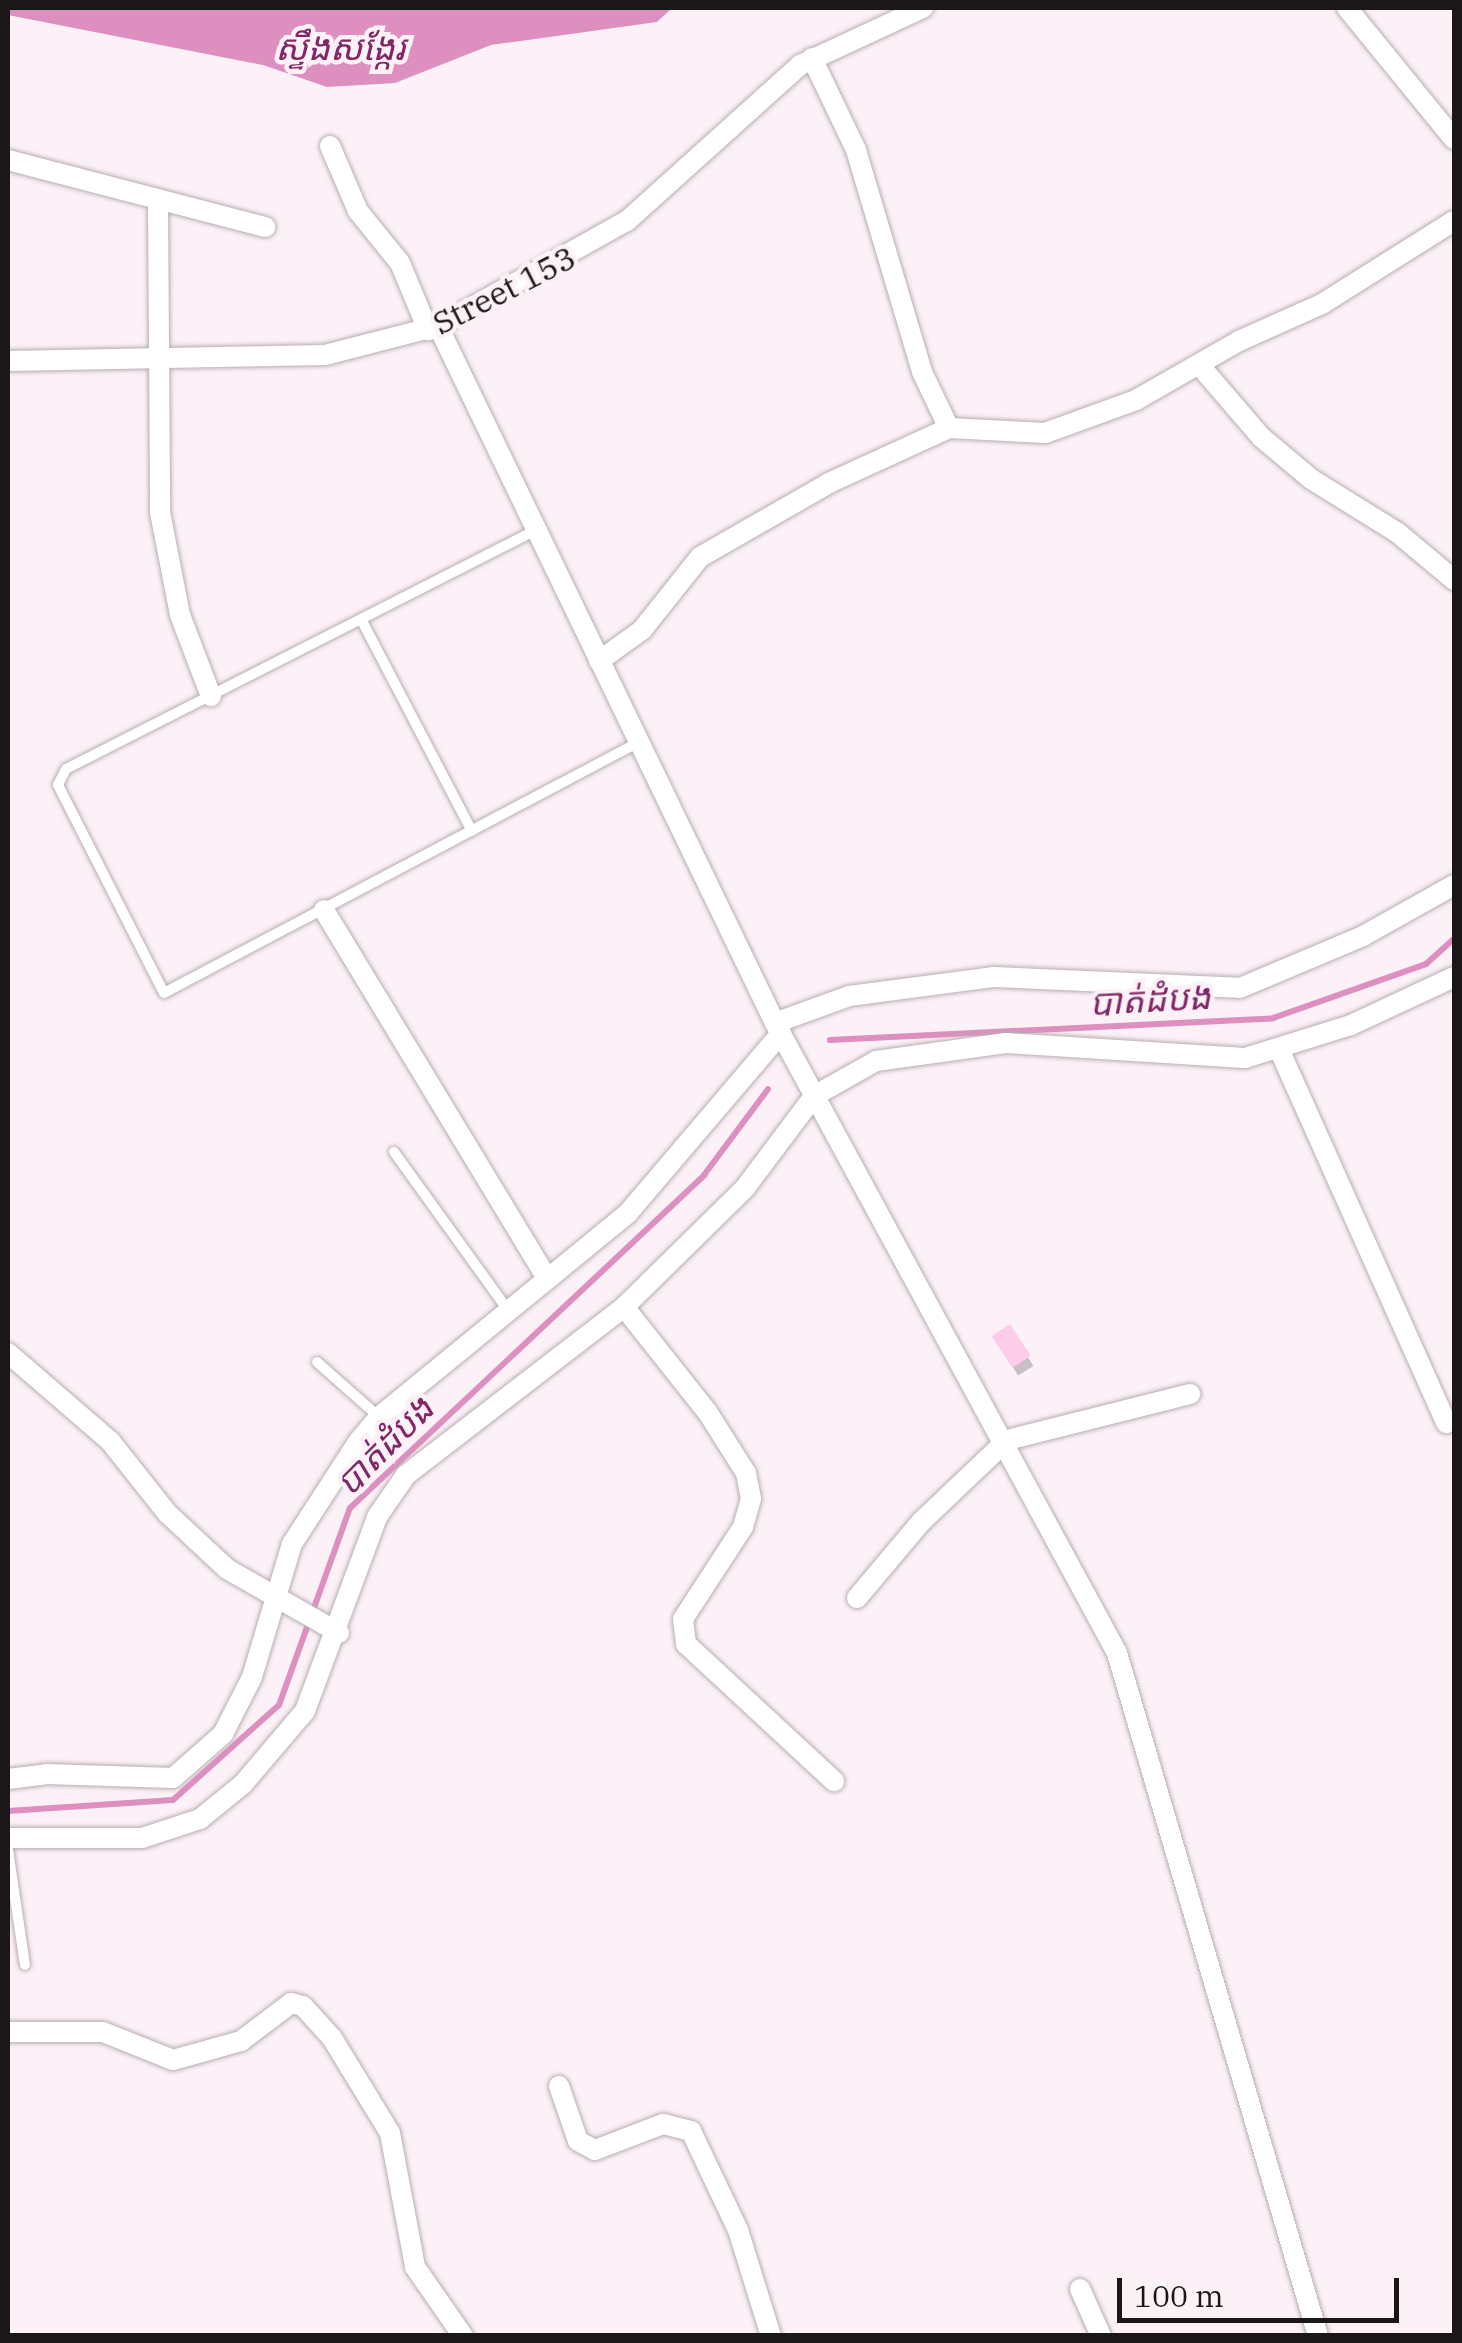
<!DOCTYPE html>
<html>
<head>
<meta charset="utf-8">
<style>
	body { margin:0 }
	#map { position:relative; width:1462px; height:2343px; overflow:hidden; background:#fcf1f7; font-family:"IBM Plex Serif","Noto Sans Khmer",serif }
	div>[style] { position:absolute }
	.water>* { inset:0; background:#dd8fbf }
	.shadow>* { inset:0; background:#0003; transform-origin:0 0 }
	.stream>* { height:6px; margin:-3px; padding:0 3px; transform-origin:3px; border-radius:3px; background:#dd8fbf }
	.building>* { inset:0; background:#fdcce9; transform-origin:0 0 }
	.roads { filter:drop-shadow(0 0 2px #b8adb3) drop-shadow(0 0 2px #b8adb3) }
	.service>* { height:10px; margin:-5px; padding:0 5px; transform-origin:5px; border-radius:5px; background:#fff }
	.minor>* { height:20px; margin:-10px; padding:0 10px; transform-origin:10px; border-radius:10px; background:#fff }
	span { translate:-50% -50%; white-space:nowrap; text-align:center; line-height:1.15; -webkit-text-stroke:9px #fcf1f7; paint-order:stroke }
	.street-label { font-size:32px; color:#1b1719 }
	.water-label { font-size:35px; color:#812765; font-style:italic }
	.frame { position:absolute; inset:0; border:10px solid #1b1719; pointer-events:none }
	.scale { position:absolute; left:1117px; top:2278px; width:282px; height:45px; box-sizing:border-box; border:5px solid #1b1719; border-top:0; padding-left:12px; font-size:30px; line-height:35px; white-space:nowrap; color:#1b1719; -webkit-text-stroke:8px #fcf1f7; paint-order:stroke }
</style>
</head>
<body>
<div id="map">
	<div class="water">
		<div style="clip-path:polygon(8px 8px,672px 8px,657px 22px,491px 45px,395px 83px,327px 87px,263px 65px,8px 15px)"></div>
	</div>
	<div class="shadow">
		<div style="left:1009px;top:1327px;width:46px;height:18px;rotate:58deg"></div>
	</div>
	<div class="stream">
		<div style="left:830px;top:1040px;width:444px;rotate:-2.8deg"></div>
		<div style="left:1273px;top:1018px;width:162px;rotate:-19.4deg"></div>
		<div style="left:1426px;top:964px;width:38px;rotate:-42deg"></div>
		<div style="left:8px;top:1811px;width:165px;rotate:-3.8deg"></div>
		<div style="left:173px;top:1800px;width:142px;rotate:-41.9deg"></div>
		<div style="left:279px;top:1705px;width:209px;rotate:-70.2deg"></div>
		<div style="left:350px;top:1508px;width:486px;rotate:-43.2deg"></div>
		<div style="left:704px;top:1175px;width:107px;rotate:-53.3deg"></div>
	</div>
	<div class="building">
		<div style="left:1010px;top:1324px;width:38px;height:22px;rotate:57deg"></div>
	</div>
	<div class="roads">
		<div class="service">
			<div style="left:536px;top:530px;width:527px;rotate:153.05deg"></div>
			<div style="left:66px;top:769px;width:18px;rotate:117deg"></div>
			<div style="left:58px;top:785px;width:233px;rotate:63deg"></div>
			<div style="left:164px;top:993px;width:537px;rotate:-27.85deg"></div>
			<div style="left:361px;top:619px;width:239px;rotate:62.4deg"></div>
			<div style="left:394px;top:1152px;width:195px;rotate:54.2deg"></div>
			<div style="left:317px;top:1362px;width:81px;rotate:41.5deg"></div>
			<div style="left:8px;top:1850px;width:116px;rotate:81.6deg"></div>
		</div>
		<div class="minor">
			<div style="left:1347px;top:8px;width:169px;rotate:50.8deg"></div>
			<div style="left:812px;top:58px;width:102px;rotate:64.4deg"></div>
			<div style="left:856px;top:150px;width:232px;rotate:73.4deg"></div>
			<div style="left:922px;top:372px;width:62px;rotate:64.3deg"></div>
			<div style="left:949px;top:428px;width:96px;rotate:3deg"></div>
			<div style="left:1045px;top:433px;width:97px;rotate:-19.9deg"></div>
			<div style="left:1136px;top:400px;width:119px;rotate:-29.8deg"></div>
			<div style="left:1239px;top:341px;width:91px;rotate:-24deg"></div>
			<div style="left:1322px;top:304px;width:156px;rotate:-32.2deg"></div>
			<div style="left:330px;top:146px;width:71px;rotate:66.7deg"></div>
			<div style="left:358px;top:211px;width:67px;rotate:51.1deg"></div>
			<div style="left:400px;top:263px;width:73px;rotate:67.3deg"></div>
			<div style="left:8px;top:160px;width:266px;rotate:14.6deg"></div>
			<div style="left:158px;top:204px;width:308px;rotate:89.6deg"></div>
			<div style="left:160px;top:512px;width:105px;rotate:79deg"></div>
			<div style="left:180px;top:615px;width:87px;rotate:69.1deg"></div>
			<div style="left:438px;top:326px;width:774px;rotate:64.2deg"></div>
			<div style="left:775px;top:1023px;width:717px;rotate:61.5deg"></div>
			<div style="left:1117px;top:1653px;width:712px;rotate:73.6deg"></div>
			<div style="left:8px;top:361px;width:317px;rotate:-1.1deg"></div>
			<div style="left:325px;top:355px;width:117px;rotate:-14.4deg"></div>
			<div style="left:438px;top:326px;width:216px;rotate:-29.1deg"></div>
			<div style="left:627px;top:221px;width:233px;rotate:-42deg"></div>
			<div style="left:800px;top:65px;width:136px;rotate:-24.9deg"></div>
			<div style="left:1201px;top:367px;width:92px;rotate:49.4deg"></div>
			<div style="left:1261px;top:437px;width:65px;rotate:40deg"></div>
			<div style="left:1311px;top:479px;width:102px;rotate:31.8deg"></div>
			<div style="left:1398px;top:533px;width:73px;rotate:40deg"></div>
			<div style="left:599px;top:661px;width:53px;rotate:-35.8deg"></div>
			<div style="left:642px;top:630px;width:93px;rotate:-51.5deg"></div>
			<div style="left:700px;top:557px;width:149px;rotate:-29.8deg"></div>
			<div style="left:829px;top:483px;width:132px;rotate:-24.6deg"></div>
			<div style="left:324px;top:910px;width:429px;rotate:58.8deg"></div>
			<div style="left:775px;top:1023px;width:79px;rotate:-20deg"></div>
			<div style="left:849px;top:996px;width:145px;rotate:-7.5deg"></div>
			<div style="left:993px;top:977px;width:247px;rotate:2.5deg"></div>
			<div style="left:1240px;top:988px;width:134px;rotate:-22.9deg"></div>
			<div style="left:1363px;top:936px;width:104px;rotate:-29.3deg"></div>
			<div style="left:1279px;top:1049px;width:410px;rotate:65.9deg"></div>
			<div style="left:624px;top:1307px;width:135px;rotate:51.6deg"></div>
			<div style="left:708px;top:1413px;width:71px;rotate:57.7deg"></div>
			<div style="left:746px;top:1473px;width:26px;rotate:79deg"></div>
			<div style="left:751px;top:1499px;width:29px;rotate:106deg"></div>
			<div style="left:743px;top:1527px;width:110px;rotate:123.1deg"></div>
			<div style="left:683px;top:1619px;width:25px;rotate:83deg"></div>
			<div style="left:686px;top:1644px;width:202px;rotate:42.8deg"></div>
			<div style="left:8px;top:1353px;width:135px;rotate:40.8deg"></div>
			<div style="left:110px;top:1441px;width:92px;rotate:51.6deg"></div>
			<div style="left:167px;top:1513px;width:82px;rotate:43deg"></div>
			<div style="left:227px;top:1569px;width:129px;rotate:29.7deg"></div>
			<div style="left:857px;top:1598px;width:99px;rotate:-49.9deg"></div>
			<div style="left:921px;top:1522px;width:119px;rotate:-43.6deg"></div>
			<div style="left:1007px;top:1440px;width:189px;rotate:-14.1deg"></div>
			<div style="left:8px;top:1779px;width:38px;rotate:-7deg"></div>
			<div style="left:46px;top:1774px;width:127px;rotate:1.8deg"></div>
			<div style="left:173px;top:1778px;width:67px;rotate:-41.3deg"></div>
			<div style="left:223px;top:1734px;width:64px;rotate:-63deg"></div>
			<div style="left:252px;top:1677px;width:139px;rotate:-73.3deg"></div>
			<div style="left:292px;top:1544px;width:121px;rotate:-57.1deg"></div>
			<div style="left:358px;top:1442px;width:33px;rotate:-50deg"></div>
			<div style="left:379px;top:1417px;width:322px;rotate:-39.3deg"></div>
			<div style="left:628px;top:1213px;width:236px;rotate:-49.6deg"></div>
			<div style="left:8px;top:1838px;width:134px"></div>
			<div style="left:142px;top:1838px;width:61px;rotate:-18.1deg"></div>
			<div style="left:200px;top:1819px;width:55px;rotate:-39.1deg"></div>
			<div style="left:243px;top:1784px;width:96px;rotate:-49.7deg"></div>
			<div style="left:305px;top:1711px;width:207px;rotate:-69.6deg"></div>
			<div style="left:377px;top:1517px;width:51px;rotate:-55.4deg"></div>
			<div style="left:406px;top:1475px;width:275px;rotate:-37.6deg"></div>
			<div style="left:624px;top:1307px;width:170px;rotate:-44.5deg"></div>
			<div style="left:745px;top:1188px;width:115px;rotate:-53.1deg"></div>
			<div style="left:814px;top:1096px;width:71px;rotate:-29.4deg"></div>
			<div style="left:876px;top:1061px;width:131px;rotate:-7.9deg"></div>
			<div style="left:1006px;top:1043px;width:239px;rotate:3.6deg"></div>
			<div style="left:1245px;top:1058px;width:111px;rotate:-17.3deg"></div>
			<div style="left:1351px;top:1025px;width:114px;rotate:-25deg"></div>
			<div style="left:8px;top:2032px;width:95px"></div>
			<div style="left:103px;top:2032px;width:75px;rotate:21.8deg"></div>
			<div style="left:173px;top:2060px;width:71px;rotate:-15.6deg"></div>
			<div style="left:241px;top:2041px;width:63px;rotate:-37.2deg"></div>
			<div style="left:291px;top:2003px;width:12px;rotate:14deg"></div>
			<div style="left:303px;top:2006px;width:43px;rotate:47.8deg"></div>
			<div style="left:332px;top:2038px;width:111px;rotate:58.6deg"></div>
			<div style="left:390px;top:2133px;width:136px;rotate:79.4deg"></div>
			<div style="left:415px;top:2267px;width:84px;rotate:55.2deg"></div>
			<div style="left:559px;top:2086px;width:58px;rotate:70.9deg"></div>
			<div style="left:578px;top:2141px;width:19px;rotate:28deg"></div>
			<div style="left:595px;top:2150px;width:73px;rotate:-20.9deg"></div>
			<div style="left:663px;top:2124px;width:29px;rotate:14deg"></div>
			<div style="left:691px;top:2131px;width:110px;rotate:64.6deg"></div>
			<div style="left:738px;top:2230px;width:111px;rotate:72.7deg"></div>
			<div style="left:1080px;top:2289px;width:51px;rotate:65.9deg"></div>
		</div>
	</div>
	<div class="street-label">
		<span style="left:504px;top:290px;rotate:-27deg">Street 153</span>
	</div>
	<div class="water-label">
		<span style="left:340px;top:47px">ស្ទឹងសង្កែរ</span>
		<span style="left:1150px;top:999px;rotate:-3deg">បាត់ដំបង</span>
		<span style="left:384px;top:1445px;rotate:-45deg">បាត់ដំបង</span>
	</div>
	<div class="frame"></div>
	<div class="scale">100 m</div>
</div>
</body>
</html>
